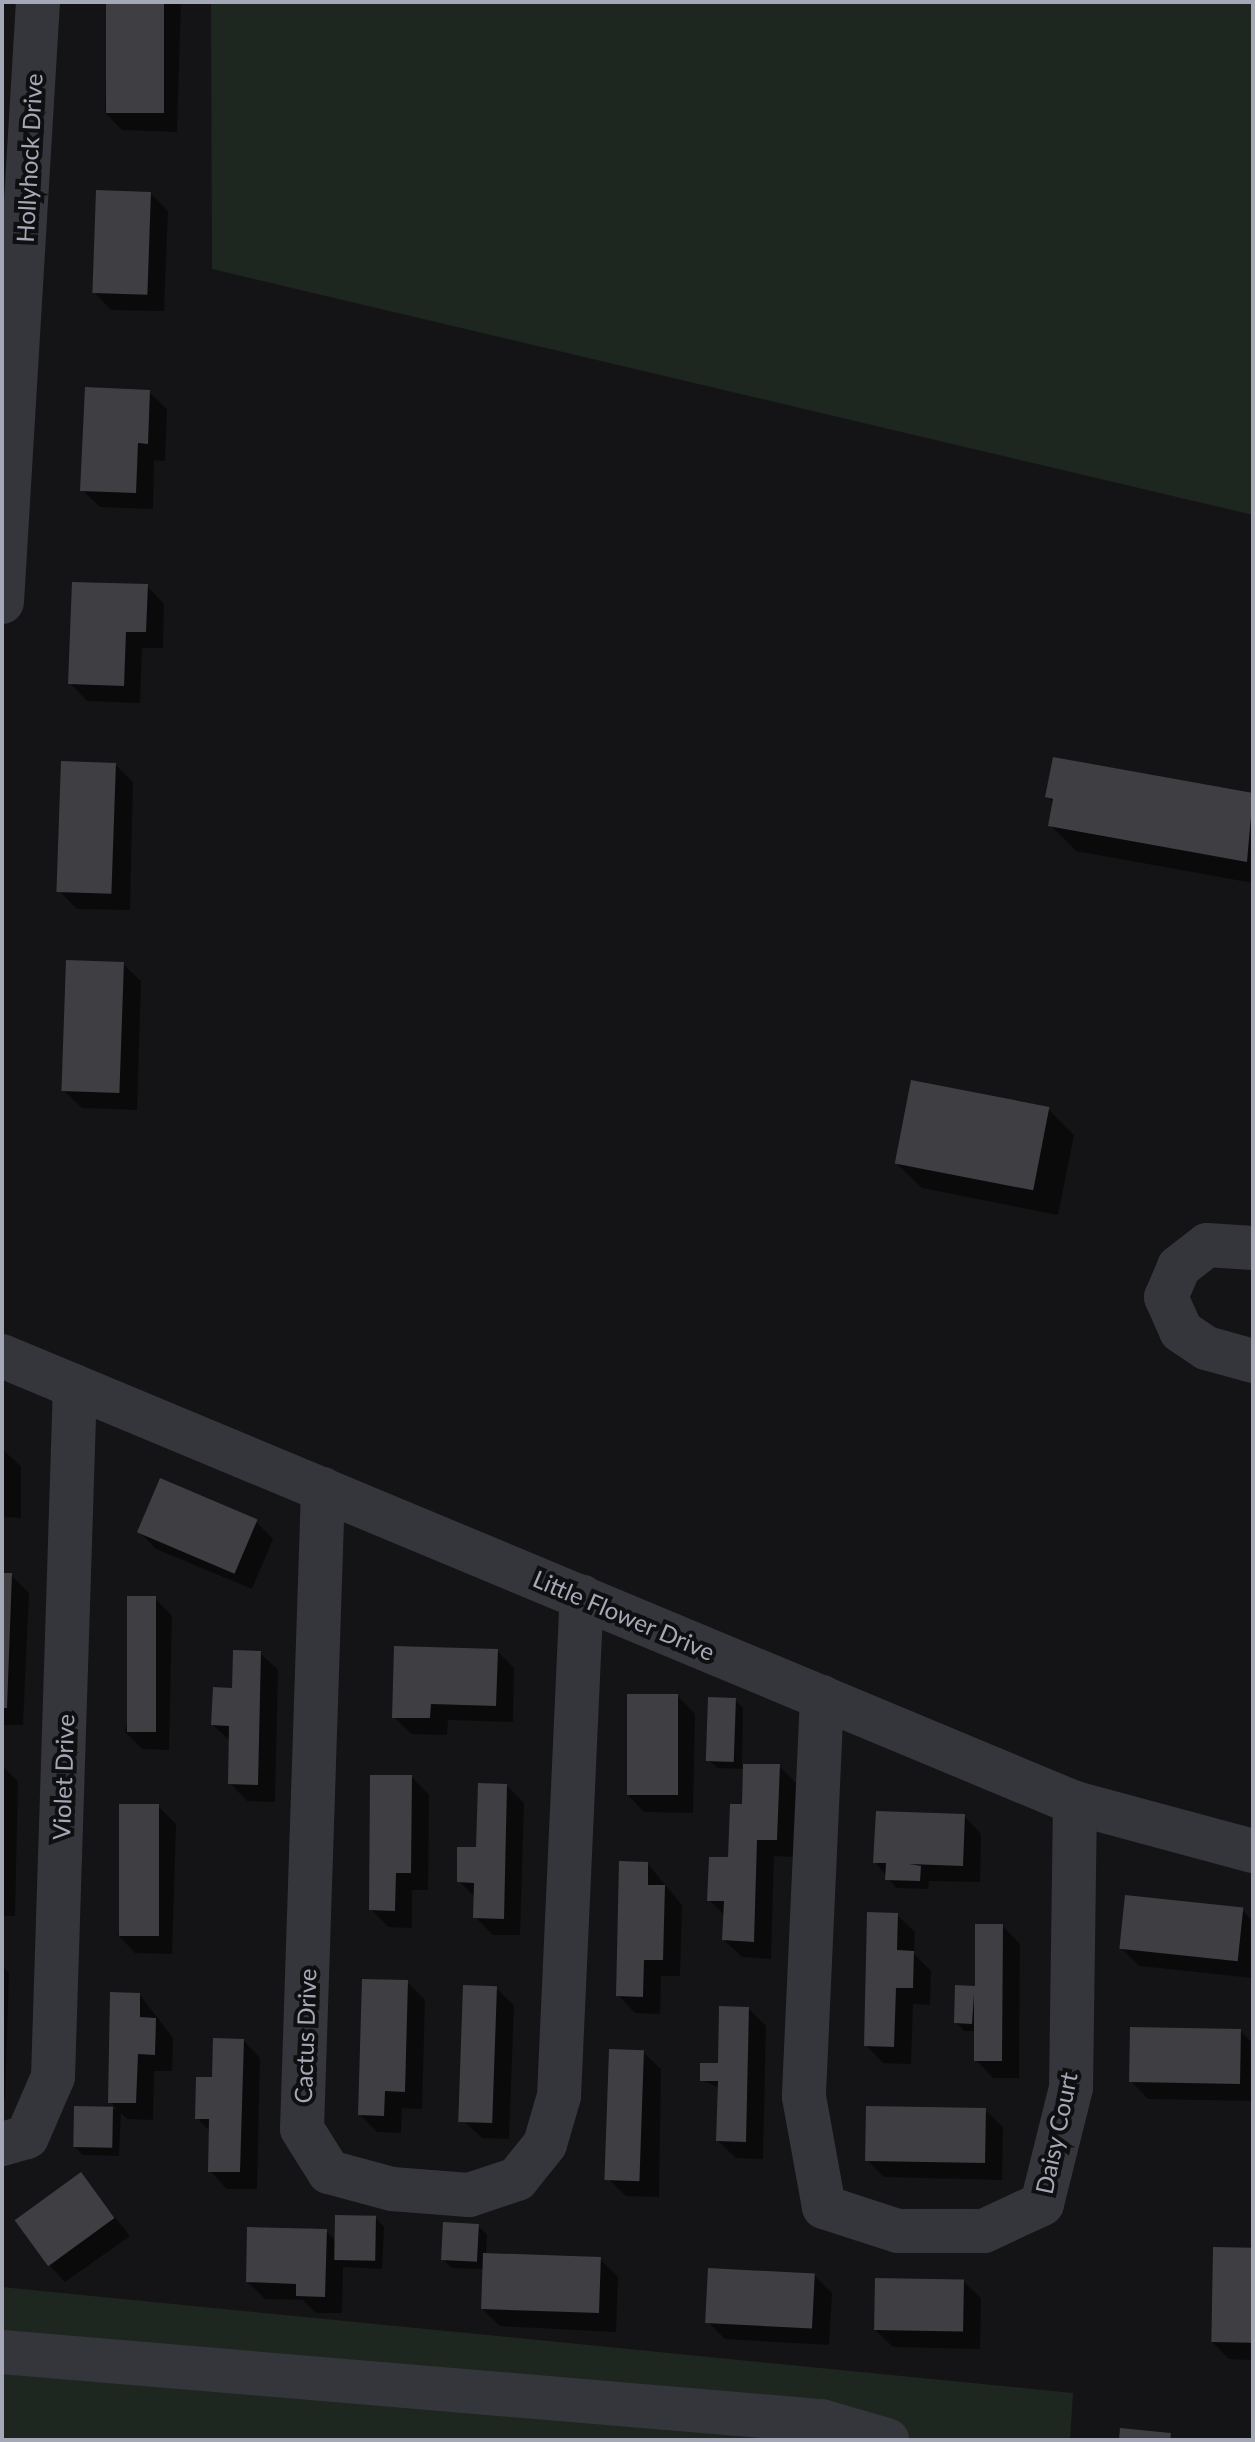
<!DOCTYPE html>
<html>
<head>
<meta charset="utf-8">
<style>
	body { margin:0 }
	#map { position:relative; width:1255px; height:2442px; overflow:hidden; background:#141416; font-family:Lato,sans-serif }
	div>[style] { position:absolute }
	.green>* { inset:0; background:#1e2620 }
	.shadow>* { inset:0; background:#0007 }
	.building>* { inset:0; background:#3e3e43; transform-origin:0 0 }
	.minor>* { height:44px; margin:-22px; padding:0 22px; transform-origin:22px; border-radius:22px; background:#35363b }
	span { translate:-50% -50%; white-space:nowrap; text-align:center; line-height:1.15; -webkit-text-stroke:8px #0f0f11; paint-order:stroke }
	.street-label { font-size:24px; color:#a5a9b7 }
	.frame { position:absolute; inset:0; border:4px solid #a5a9b7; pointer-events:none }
</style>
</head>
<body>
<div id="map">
	<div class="green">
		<div style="clip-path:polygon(211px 2px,1253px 2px,1253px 515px,212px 269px)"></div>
		<div style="clip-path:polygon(2px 2287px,1073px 2393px,1070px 2440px,2px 2440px)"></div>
	</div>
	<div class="shadow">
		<div style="clip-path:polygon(108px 2px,181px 2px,177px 132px,122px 130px,105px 113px)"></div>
		<div style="clip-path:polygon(151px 194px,168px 211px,164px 311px,111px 310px,94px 292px)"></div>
		<div style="clip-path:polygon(149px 392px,167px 409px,165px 461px,154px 460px,153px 509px,100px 507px,82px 490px)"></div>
		<div style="clip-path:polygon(147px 586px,164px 604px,163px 648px,142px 648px,140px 703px,87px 701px,70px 683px)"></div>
		<div style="clip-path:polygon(1055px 759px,1253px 795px,1253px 883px,1076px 851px,1050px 825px,1054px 803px,1048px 797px)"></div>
		<div style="clip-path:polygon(116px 765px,133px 782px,130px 910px,77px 909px,59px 891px)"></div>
		<div style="clip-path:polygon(123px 964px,141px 981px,137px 1110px,82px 1108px,64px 1091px)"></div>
		<div style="clip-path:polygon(1048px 1109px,1074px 1135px,1058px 1215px,922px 1188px,896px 1163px)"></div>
		<div style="clip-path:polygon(2px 1449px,21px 1466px,21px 1518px,2px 1517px)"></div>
		<div style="clip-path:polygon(256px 1522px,273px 1539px,252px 1589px,156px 1549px,139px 1531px)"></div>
		<div style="clip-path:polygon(2px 1575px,11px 1575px,29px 1593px,23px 1725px,2px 1725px)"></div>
		<div style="clip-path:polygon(155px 1598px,172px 1616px,169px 1750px,142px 1749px,125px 1732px)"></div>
		<div style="clip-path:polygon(497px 1651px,514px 1668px,513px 1722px,448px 1720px,447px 1735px,411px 1734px,394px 1717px)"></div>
		<div style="clip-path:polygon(260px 1653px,278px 1670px,275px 1802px,247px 1801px,230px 1783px,231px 1742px,213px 1725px)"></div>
		<div style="clip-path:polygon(678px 1696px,695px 1714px,693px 1813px,644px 1812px,627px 1794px)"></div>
		<div style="clip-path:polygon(735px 1700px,743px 1708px,742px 1765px,779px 1766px,797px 1784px,794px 1857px,774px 1856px,771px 1959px,742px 1957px,724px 1940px,725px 1916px,709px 1900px,730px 1859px,744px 1807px,745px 1769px,717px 1768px,709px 1760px)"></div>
		<div style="clip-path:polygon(2px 1765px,18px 1782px,15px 1916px,2px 1916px)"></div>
		<div style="clip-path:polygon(412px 1777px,429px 1795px,428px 1890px,412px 1890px,412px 1928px,388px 1927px,371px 1909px)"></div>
		<div style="clip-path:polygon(507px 1786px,524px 1803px,520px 1935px,493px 1935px,475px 1917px,476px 1898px,459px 1881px)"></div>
		<div style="clip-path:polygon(158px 1806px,176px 1824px,172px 1954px,135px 1953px,118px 1935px)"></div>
		<div style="clip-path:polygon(964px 1816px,981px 1834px,980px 1882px,929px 1881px,928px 1889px,896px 1888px,875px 1862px)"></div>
		<div style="clip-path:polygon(648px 1864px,682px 1905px,680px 1976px,661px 1976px,660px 2014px,635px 2013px,618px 1995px)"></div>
		<div style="clip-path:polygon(1242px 1910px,1253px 1921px,1253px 1978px,1139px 1966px,1121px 1948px)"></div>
		<div style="clip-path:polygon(897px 1915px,915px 1932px,914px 1954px,931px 1971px,930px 2005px,913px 2004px,911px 2064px,883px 2063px,866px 2045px)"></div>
		<div style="clip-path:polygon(1003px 1926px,1020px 1944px,1019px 2078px,993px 2078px,976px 2060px,976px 2031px,964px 2031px,956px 2022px,957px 1987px,976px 1991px)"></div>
		<div style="clip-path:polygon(2px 1966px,9px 1973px,5px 2100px,2px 2100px)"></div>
		<div style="clip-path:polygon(407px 1982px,425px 2000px,422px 2109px,402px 2108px,401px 2133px,377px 2132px,360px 2115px)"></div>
		<div style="clip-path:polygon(496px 1988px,514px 2005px,509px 2139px,482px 2138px,464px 2121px)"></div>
		<div style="clip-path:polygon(140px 1995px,173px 2038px,172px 2071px,154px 2071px,153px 2120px,127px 2119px,121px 2113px,119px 2156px,83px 2155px,74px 2146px,76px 2108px,117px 2109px,110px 2102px)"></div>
		<div style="clip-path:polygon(749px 2009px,766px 2026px,763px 2159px,736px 2158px,718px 2141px,719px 2088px,702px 2080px,720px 2069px)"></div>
		<div style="clip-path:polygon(1240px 2031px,1253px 2043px,1253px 2101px,1148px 2099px,1131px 2081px)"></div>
		<div style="clip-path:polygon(243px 2040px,260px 2058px,257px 2189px,227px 2189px,210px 2171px,211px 2132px,197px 2118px,214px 2079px)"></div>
		<div style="clip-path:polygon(643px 2052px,661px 2069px,659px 2197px,626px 2196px,608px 2179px)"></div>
		<div style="clip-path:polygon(985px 2110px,1003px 2127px,1002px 2180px,884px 2177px,867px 2160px)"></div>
		<div style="clip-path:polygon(81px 2175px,130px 2236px,65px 2282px,48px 2264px)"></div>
		<div style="clip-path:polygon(376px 2218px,384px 2227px,382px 2269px,343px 2267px,342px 2313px,316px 2313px,303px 2300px,265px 2299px,248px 2282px,326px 2231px,336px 2241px)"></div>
		<div style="clip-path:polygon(478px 2226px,487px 2234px,486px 2255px,601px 2260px,618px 2277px,616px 2332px,500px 2326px,482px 2309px,484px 2269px,451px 2268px,443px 2259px)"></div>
		<div style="clip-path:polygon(1253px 2250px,1253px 2360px,1229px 2359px,1212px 2342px)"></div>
		<div style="clip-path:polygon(814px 2275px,832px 2293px,829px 2345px,725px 2339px,708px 2322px)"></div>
		<div style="clip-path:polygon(963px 2281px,981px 2298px,980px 2349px,893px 2347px,875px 2330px)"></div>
	</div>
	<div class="building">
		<div style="left:106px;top:2px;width:58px;height:111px"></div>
		<div style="left:96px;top:190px;width:55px;height:103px;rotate:2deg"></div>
		<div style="clip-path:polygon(85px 387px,150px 390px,148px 444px,138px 443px,136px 493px,80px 491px)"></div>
		<div style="clip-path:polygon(72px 582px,148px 584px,146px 632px,126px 632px,124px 686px,68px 684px)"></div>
		<div style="clip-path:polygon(1053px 757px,1253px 793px,1247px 862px,1048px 826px,1053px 799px,1045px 797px)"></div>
		<div style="left:61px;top:761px;width:55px;height:131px;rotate:2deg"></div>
		<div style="left:66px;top:960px;width:58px;height:131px;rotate:2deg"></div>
		<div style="left:911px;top:1080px;width:141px;height:85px;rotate:11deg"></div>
		<div style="left:160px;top:1478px;width:106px;height:59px;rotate:23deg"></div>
		<div style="clip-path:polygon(2px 1573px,12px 1573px,7px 1708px,2px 1708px)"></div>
		<div style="left:127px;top:1596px;width:29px;height:136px"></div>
		<div style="clip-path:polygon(394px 1646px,498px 1649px,496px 1706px,431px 1704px,430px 1718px,392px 1718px)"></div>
		<div style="clip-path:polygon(233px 1650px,261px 1651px,258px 1785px,228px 1784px,229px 1726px,211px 1725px,213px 1687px,232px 1688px)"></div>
		<div style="left:627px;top:1694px;width:51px;height:101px"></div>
		<div style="left:708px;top:1697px;width:28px;height:64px;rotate:2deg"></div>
		<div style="clip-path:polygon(743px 1764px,780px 1764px,777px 1840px,757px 1840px,754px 1942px,722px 1940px,724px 1901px,707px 1901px,709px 1857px,728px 1857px,730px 1804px,742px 1804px)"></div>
		<div style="clip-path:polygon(370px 1775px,412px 1775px,411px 1873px,396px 1873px,395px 1911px,369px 1910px)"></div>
		<div style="clip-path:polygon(478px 1783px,507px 1784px,504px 1919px,473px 1918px,474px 1883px,457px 1882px,457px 1847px,476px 1847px)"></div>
		<div style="left:119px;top:1804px;width:40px;height:132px"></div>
		<div style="clip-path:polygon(876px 1811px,965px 1814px,963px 1866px,909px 1864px,921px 1866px,920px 1881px,885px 1880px,886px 1863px,873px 1863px)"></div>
		<div style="clip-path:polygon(619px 1861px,648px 1862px,648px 1885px,665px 1885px,663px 1960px,644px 1960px,643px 1997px,616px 1996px)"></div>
		<div style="left:1125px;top:1895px;width:119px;height:54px;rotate:6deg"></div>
		<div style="clip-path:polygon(867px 1912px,898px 1913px,897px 1950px,914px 1951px,913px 1988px,896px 1988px,894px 2047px,864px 2046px)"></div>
		<div style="clip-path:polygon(975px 1924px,1003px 1924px,1002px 2061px,974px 2061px,974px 1994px,972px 2024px,954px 2023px,955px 1985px,975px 1986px)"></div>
		<div style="clip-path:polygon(362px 1979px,408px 1980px,405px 2092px,385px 2091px,384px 2116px,358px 2115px)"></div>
		<div style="left:463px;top:1985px;width:34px;height:137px;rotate:2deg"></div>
		<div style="clip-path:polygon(110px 1992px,140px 1993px,140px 2017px,156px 2018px,155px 2055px,138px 2054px,136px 2103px,108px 2103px)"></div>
		<div style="clip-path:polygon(719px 2006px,749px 2007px,746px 2142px,716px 2141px,718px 2081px,700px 2081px,700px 2063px,718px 2063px)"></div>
		<div style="left:1130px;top:2027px;width:111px;height:55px;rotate:1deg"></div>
		<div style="clip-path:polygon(213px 2038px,244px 2039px,240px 2172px,208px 2172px,209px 2119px,195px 2119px,196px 2077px,212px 2077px)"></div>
		<div style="left:609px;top:2049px;width:35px;height:131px;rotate:2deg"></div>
		<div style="left:74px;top:2106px;width:39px;height:41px;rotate:1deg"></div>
		<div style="left:866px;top:2106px;width:120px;height:55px;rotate:1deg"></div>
		<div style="left:81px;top:2172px;width:57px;height:82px;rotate:54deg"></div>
		<div style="left:335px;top:2215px;width:41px;height:45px;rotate:1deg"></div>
		<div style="left:443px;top:2222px;width:36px;height:38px;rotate:3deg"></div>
		<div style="clip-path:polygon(247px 2227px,327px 2229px,325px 2297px,296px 2296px,296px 2284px,246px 2282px)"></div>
		<div style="left:1213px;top:2247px;width:40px;height:95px;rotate:1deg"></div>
		<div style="left:483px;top:2253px;width:118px;height:56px;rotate:2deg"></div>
		<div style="left:708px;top:2268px;width:107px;height:55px;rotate:3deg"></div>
		<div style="left:875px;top:2278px;width:89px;height:52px;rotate:1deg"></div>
		<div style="clip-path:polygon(1120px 2428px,1171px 2433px,1170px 2440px,1119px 2440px)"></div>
	</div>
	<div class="minor">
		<div style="left:2px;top:602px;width:601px;rotate:-86.57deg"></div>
		<div style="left:1253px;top:1248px;width:46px;rotate:-176.3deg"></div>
		<div style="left:1207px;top:1245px;width:36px;rotate:142deg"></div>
		<div style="left:1179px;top:1267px;width:33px;rotate:113deg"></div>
		<div style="left:1166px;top:1297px;width:37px;rotate:66deg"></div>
		<div style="left:1181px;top:1331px;width:30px;rotate:34deg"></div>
		<div style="left:1206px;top:1348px;width:49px;rotate:15.5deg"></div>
		<div style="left:2px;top:1356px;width:1162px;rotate:22.62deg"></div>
		<div style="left:1075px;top:1803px;width:184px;rotate:15.1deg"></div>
		<div style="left:323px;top:1489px;width:640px;rotate:91.88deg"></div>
		<div style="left:302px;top:2129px;width:51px;rotate:57.9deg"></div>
		<div style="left:329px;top:2172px;width:65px;rotate:15.1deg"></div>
		<div style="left:392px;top:2189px;width:77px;rotate:4.5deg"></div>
		<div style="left:469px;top:2195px;width:51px;rotate:-18.4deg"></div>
		<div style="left:517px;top:2179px;width:45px;rotate:-51.3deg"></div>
		<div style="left:545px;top:2144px;width:50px;rotate:-73.7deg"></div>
		<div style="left:559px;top:2096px;width:500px;rotate:-87.4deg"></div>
		<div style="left:822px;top:1697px;width:400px;rotate:92.6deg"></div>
		<div style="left:804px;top:2097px;width:112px;rotate:79.7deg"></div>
		<div style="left:824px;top:2207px;width:78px;rotate:18deg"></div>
		<div style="left:898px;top:2231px;width:86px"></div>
		<div style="left:984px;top:2231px;width:64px;rotate:-25deg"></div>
		<div style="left:1042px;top:2204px;width:120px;rotate:-76deg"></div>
		<div style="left:1071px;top:2088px;width:285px;rotate:-89.2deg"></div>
		<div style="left:2px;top:2144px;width:26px;rotate:-16deg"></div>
		<div style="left:27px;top:2137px;width:65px;rotate:-66.6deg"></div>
		<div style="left:53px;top:2077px;width:691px;rotate:-88.18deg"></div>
		<div style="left:2px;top:2352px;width:822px;rotate:4.82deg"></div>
		<div style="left:821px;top:2421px;width:69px;rotate:16.1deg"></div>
	</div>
	<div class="street-label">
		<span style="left:29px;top:158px;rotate:-87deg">Hollyhock Drive</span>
		<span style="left:624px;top:1615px;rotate:23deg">Little Flower Drive</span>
		<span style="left:63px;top:1777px;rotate:-88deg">Violet Drive</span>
		<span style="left:305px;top:2036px;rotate:-88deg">Cactus Drive</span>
		<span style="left:1056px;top:2133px;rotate:-78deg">Daisy Court</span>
	</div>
	<div class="frame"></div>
</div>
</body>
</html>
